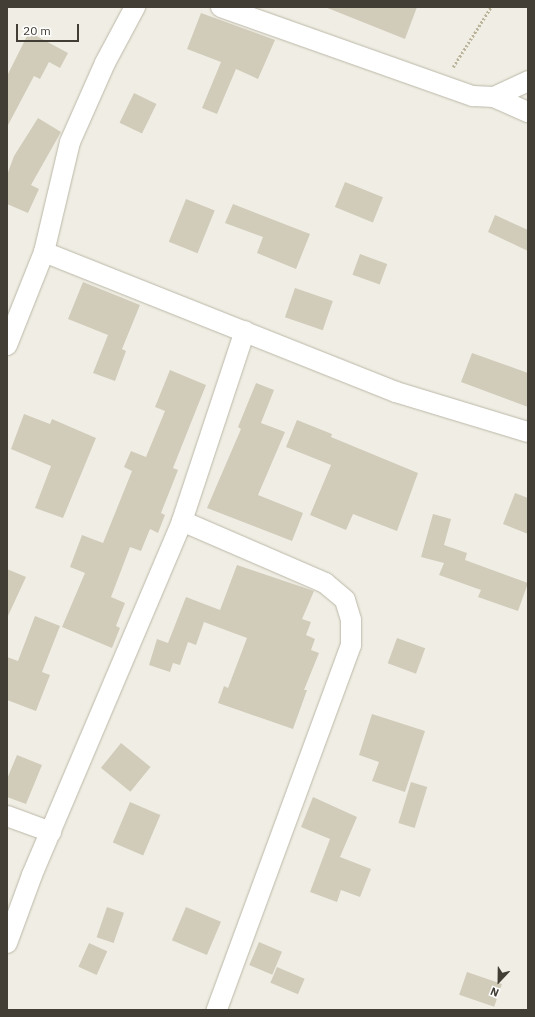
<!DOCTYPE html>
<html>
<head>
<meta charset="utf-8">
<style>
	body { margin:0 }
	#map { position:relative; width:535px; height:1017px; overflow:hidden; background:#f0eee4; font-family:"IBM Plex Sans",sans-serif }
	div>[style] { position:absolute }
	.building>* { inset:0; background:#d1cbba; transform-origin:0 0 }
	.path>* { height:2.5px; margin-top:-1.25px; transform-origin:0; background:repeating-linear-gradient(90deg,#bbb49a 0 2px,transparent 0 4px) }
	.roads { filter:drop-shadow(0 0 1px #bbb7a8) drop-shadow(0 0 1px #bbb7a8) }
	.street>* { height:20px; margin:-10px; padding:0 10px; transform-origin:10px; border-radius:10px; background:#fff }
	span { translate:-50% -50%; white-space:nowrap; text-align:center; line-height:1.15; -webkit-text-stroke:3px #fff; paint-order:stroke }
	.frame { position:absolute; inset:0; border:8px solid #423e35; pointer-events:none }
	.north { position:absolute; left:479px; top:961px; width:40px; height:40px; -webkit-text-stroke:3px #fff; paint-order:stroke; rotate:202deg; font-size:11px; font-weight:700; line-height:16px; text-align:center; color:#423e35 }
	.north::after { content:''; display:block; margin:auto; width:14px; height:18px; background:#423e35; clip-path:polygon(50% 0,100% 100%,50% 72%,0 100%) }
	.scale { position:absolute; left:16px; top:24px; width:63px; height:18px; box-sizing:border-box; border:2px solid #423e35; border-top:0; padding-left:5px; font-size:12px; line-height:14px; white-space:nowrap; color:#423e35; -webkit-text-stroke:3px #fff; paint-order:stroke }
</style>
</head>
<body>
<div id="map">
	<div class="building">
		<div style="clip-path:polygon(325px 7px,417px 7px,405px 39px)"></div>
		<div style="clip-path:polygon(201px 13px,275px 40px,258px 79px,236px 69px,217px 114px,202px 108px,221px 62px,187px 49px)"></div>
		<div style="clip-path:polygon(29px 32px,68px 53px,60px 68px,49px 62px,40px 79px,34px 76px,7px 127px,7px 76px)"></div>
		<div style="left:134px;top:93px;width:25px;height:33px;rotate:26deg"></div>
		<div style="clip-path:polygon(38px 118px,61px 132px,31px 185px,39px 189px,28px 213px,7px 204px,7px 175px,14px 156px)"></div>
		<div style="left:345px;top:182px;width:41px;height:27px;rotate:22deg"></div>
		<div style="left:186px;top:199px;width:31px;height:46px;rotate:22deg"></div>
		<div style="clip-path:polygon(233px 204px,310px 234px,296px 269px,257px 253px,263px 237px,225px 223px)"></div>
		<div style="clip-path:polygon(495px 215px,528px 230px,528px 251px,488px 232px)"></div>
		<div style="left:360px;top:254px;width:29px;height:22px;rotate:20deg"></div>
		<div style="clip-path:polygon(83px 282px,140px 305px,122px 349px,126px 351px,115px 381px,93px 373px,108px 335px,68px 319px)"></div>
		<div style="left:295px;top:288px;width:40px;height:31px;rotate:19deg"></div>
		<div style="clip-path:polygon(472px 353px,528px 373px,528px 407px,461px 382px)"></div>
		<div style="clip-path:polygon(170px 370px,206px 385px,173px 468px,178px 470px,161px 513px,165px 515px,158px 533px,150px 529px,141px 551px,130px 547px,111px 597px,125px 603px,116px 626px,120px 628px,112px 648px,62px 627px,85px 573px,70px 567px,82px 535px,103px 543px,132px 471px,124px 467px,131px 451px,146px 457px,165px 411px,155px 407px)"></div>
		<div style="clip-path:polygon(256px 383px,274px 390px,261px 423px,285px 432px,258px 495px,303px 513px,292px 541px,207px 508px,241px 429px,238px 427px)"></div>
		<div style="clip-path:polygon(24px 414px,50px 424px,52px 419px,96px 438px,63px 518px,35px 508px,51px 466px,11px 449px)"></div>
		<div style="clip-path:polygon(297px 420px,332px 434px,331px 437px,418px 473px,397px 531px,353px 514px,346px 530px,310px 515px,331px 465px,286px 447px)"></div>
		<div style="clip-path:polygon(515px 493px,528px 498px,528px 534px,503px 524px)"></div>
		<div style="clip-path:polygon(433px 514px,451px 519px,444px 545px,467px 553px,465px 560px,528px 583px,518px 611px,478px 597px,481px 590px,439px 575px,444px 563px,421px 557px)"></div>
		<div style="clip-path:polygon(237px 565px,314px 591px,302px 619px,311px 622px,306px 635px,315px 639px,311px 650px,319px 653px,304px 690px,307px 690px,293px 729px,218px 703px,224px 686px,228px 688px,247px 638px,204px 622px,196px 645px,188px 642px,180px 665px,173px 663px,170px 672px,149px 665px,157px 639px,168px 643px,186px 597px,220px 610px)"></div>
		<div style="clip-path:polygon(7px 569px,26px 577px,7px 618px)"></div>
		<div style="clip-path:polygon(35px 616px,60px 626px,42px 672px,50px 675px,36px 711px,7px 700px,7px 657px,18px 661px)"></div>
		<div style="left:397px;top:638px;width:30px;height:27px;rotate:20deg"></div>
		<div style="clip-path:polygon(372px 714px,425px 731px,405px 792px,372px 781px,379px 762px,359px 755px)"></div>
		<div style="left:121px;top:743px;width:38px;height:32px;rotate:39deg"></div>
		<div style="clip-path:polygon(17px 755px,42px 765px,26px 804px,7px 797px,7px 779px)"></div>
		<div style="left:411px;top:782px;width:17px;height:43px;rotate:17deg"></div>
		<div style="clip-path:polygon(313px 797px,357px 817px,340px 857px,371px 869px,360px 897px,341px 890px,337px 902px,310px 892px,330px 839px,301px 827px)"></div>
		<div style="left:130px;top:802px;width:33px;height:44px;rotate:23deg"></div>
		<div style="left:107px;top:907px;width:18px;height:32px;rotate:19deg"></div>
		<div style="left:186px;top:907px;width:38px;height:36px;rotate:23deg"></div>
		<div style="left:259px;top:942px;width:25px;height:25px;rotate:23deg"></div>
		<div style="left:89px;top:943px;width:20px;height:26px;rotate:24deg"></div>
		<div style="left:277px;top:967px;width:30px;height:17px;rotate:23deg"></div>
		<div style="left:467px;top:972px;width:37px;height:24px;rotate:19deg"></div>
	</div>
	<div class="path">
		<div style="left:453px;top:67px;width:71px;rotate:-57.7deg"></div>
	</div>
	<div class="roads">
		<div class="street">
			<div style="left:221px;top:7px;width:267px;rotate:19.5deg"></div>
			<div style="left:473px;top:96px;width:21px;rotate:3deg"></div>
			<div style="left:494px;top:97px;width:38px;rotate:-25deg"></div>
			<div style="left:494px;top:97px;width:37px;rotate:24deg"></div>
			<div style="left:44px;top:252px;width:379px;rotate:21.7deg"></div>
			<div style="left:396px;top:392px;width:138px;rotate:16.9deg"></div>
			<div style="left:7px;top:345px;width:100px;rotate:-68.3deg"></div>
			<div style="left:44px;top:252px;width:113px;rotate:-76.7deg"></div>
			<div style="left:70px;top:142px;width:86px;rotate:-66.1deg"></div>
			<div style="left:105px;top:63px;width:64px;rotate:-61.8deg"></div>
			<div style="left:182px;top:521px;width:156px;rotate:23.4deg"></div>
			<div style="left:325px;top:583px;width:26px;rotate:40deg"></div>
			<div style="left:345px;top:600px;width:21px;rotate:73deg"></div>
			<div style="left:351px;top:620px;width:25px;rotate:90deg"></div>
			<div style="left:351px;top:645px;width:389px;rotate:110.2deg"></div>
			<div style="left:7px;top:816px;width:47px;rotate:20deg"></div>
			<div style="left:7px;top:943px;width:72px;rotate:-69.8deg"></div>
			<div style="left:32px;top:875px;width:384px;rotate:-67deg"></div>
			<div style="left:182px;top:521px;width:200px;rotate:-71.7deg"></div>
		</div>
	</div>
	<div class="frame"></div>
	<div class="north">N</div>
	<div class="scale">20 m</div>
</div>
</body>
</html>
